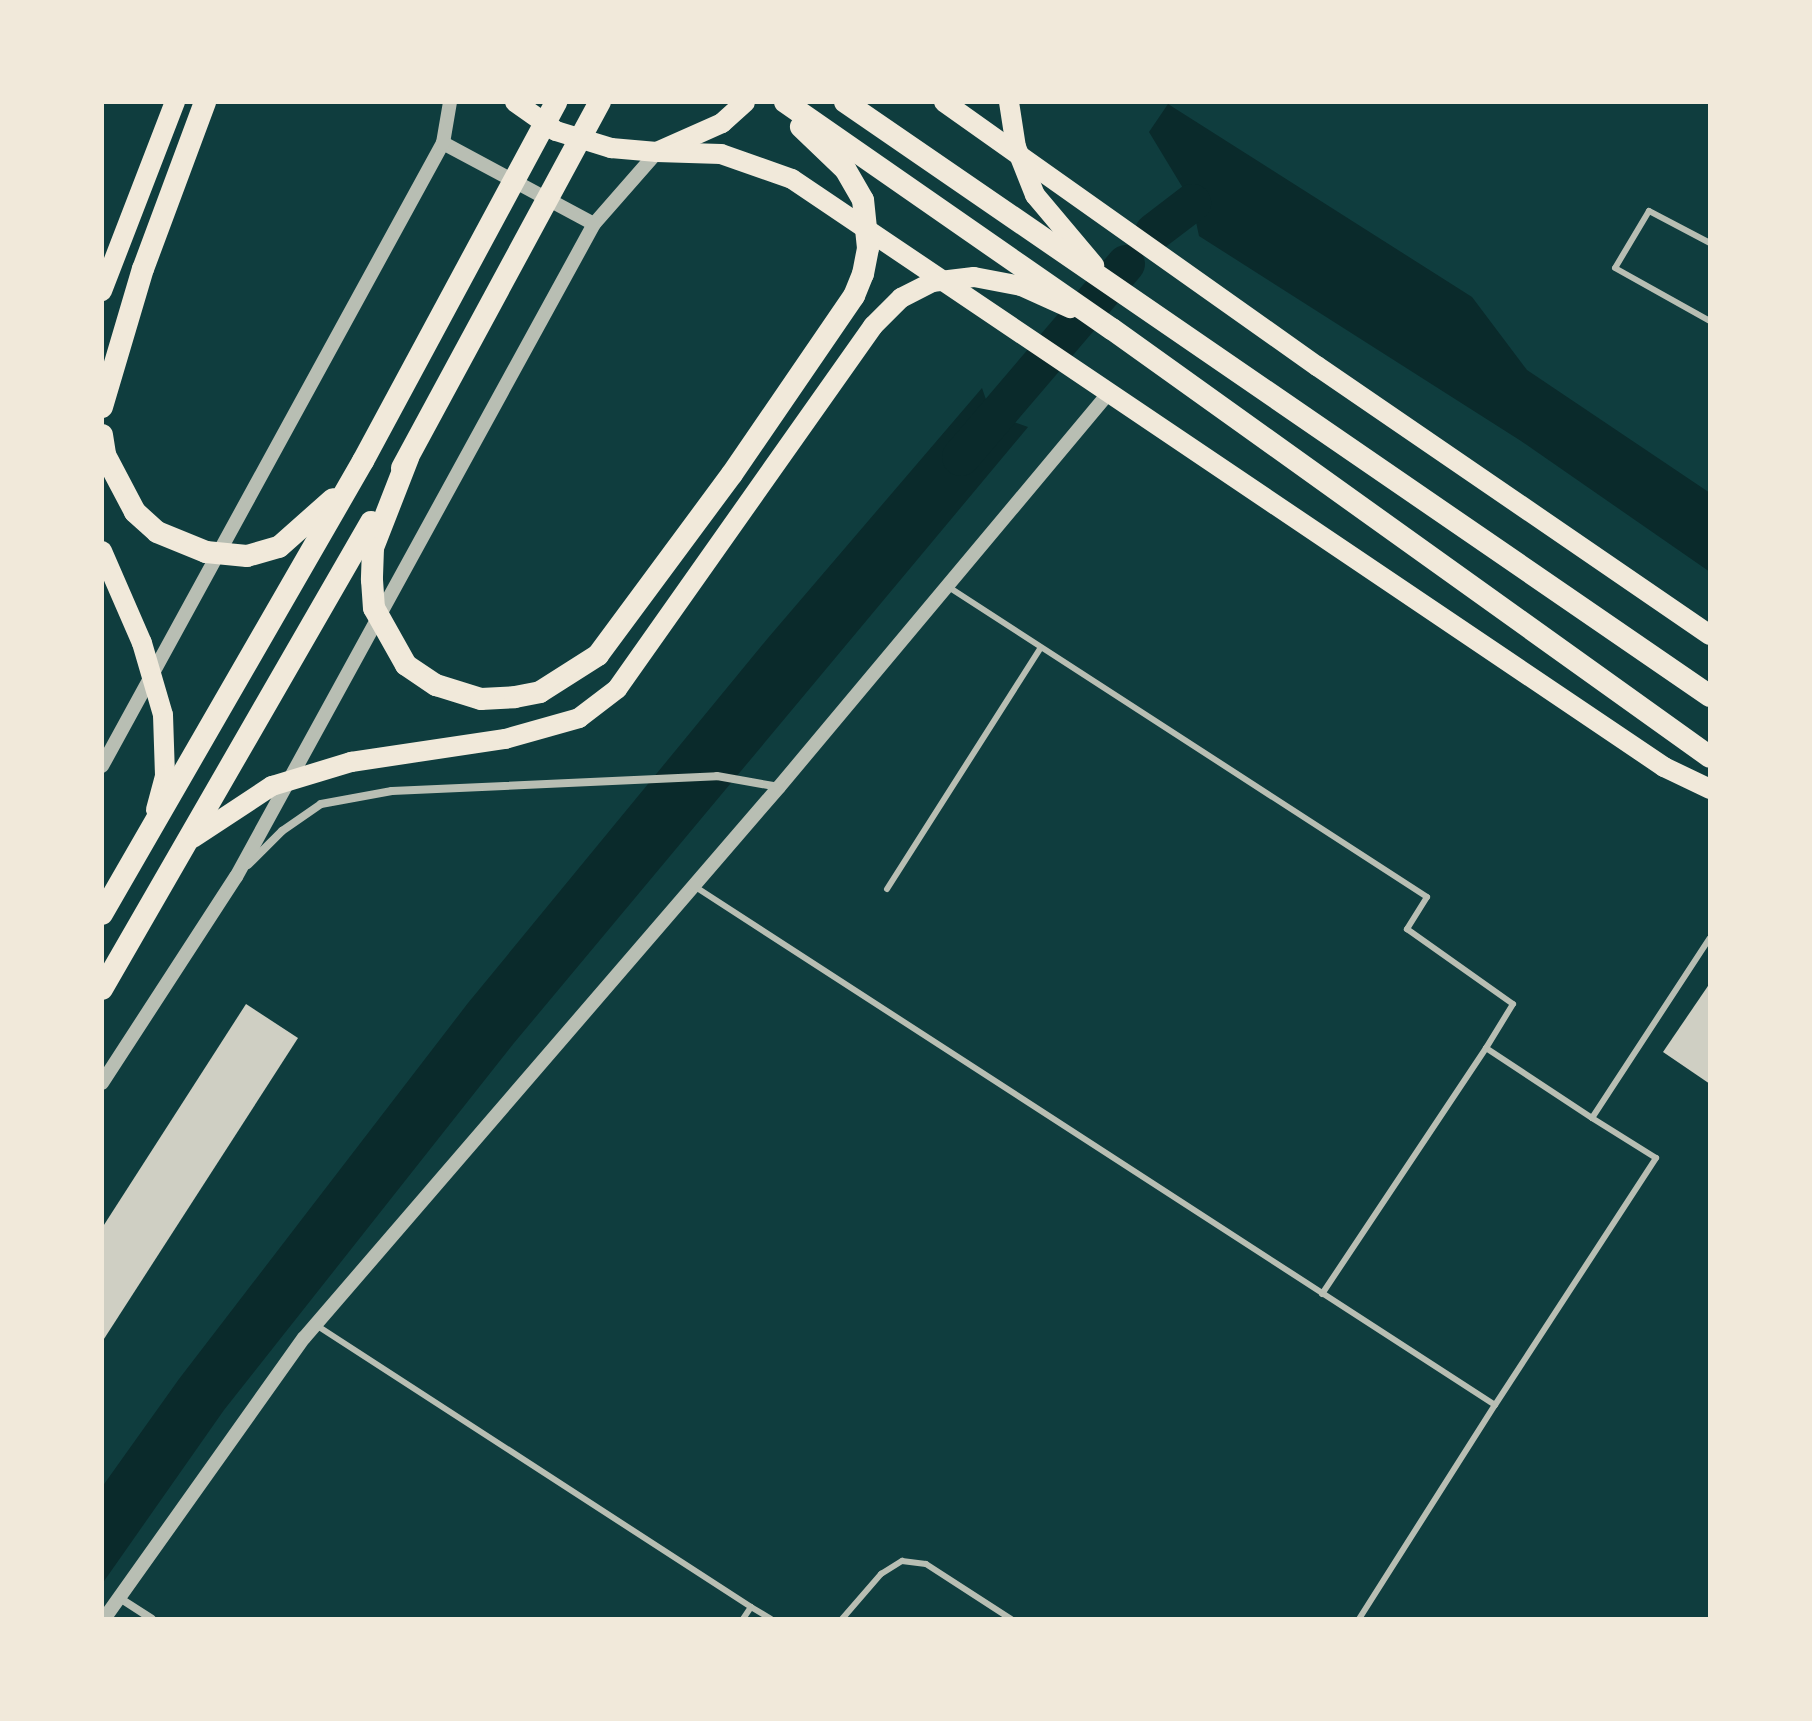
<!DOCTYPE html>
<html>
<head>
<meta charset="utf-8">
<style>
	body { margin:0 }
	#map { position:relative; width:1812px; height:1721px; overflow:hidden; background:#0f3d3e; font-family:Rubik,sans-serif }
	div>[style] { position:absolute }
	.water>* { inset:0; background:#0a2a2b }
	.canal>* { height:38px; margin:-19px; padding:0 19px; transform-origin:19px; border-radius:19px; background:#0a2a2b }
	.building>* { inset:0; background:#cfcfc3 }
	.service>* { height:6px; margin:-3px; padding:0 3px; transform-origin:3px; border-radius:3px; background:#b8beb3 }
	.minor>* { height:8px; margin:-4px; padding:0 4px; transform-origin:4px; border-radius:4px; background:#b8beb3 }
	.tertiary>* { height:14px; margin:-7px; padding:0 7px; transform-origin:7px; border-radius:7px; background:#b8beb3 }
	.primary>* { height:20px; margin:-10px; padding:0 10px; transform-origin:10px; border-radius:10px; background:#f1e9da }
	.trunk>* { height:22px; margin:-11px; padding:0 11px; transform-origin:11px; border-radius:11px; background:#f1e9da }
	span { translate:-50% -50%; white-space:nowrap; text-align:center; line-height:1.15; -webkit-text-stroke:8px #f1e9da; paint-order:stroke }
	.frame { position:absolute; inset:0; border:104px solid #f1e9da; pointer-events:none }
</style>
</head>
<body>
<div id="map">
	<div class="water">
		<div style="clip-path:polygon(1168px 104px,1472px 297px,1527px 370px,1710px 493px,1710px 572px,1521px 441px,1199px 236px,1192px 203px,1149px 132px)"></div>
		<div style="clip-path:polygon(982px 388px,991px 414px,1028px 427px,514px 1043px,224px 1410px,102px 1584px,102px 1487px,179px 1379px,468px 1003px,768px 638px)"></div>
	</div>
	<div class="canal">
		<div style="left:1154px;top:232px;width:48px;rotate:-37.3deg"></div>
		<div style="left:961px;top:457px;width:254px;rotate:-49.5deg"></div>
	</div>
	<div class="building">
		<div style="clip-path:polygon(1710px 983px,1710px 1084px,1663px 1052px)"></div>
		<div style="clip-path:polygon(246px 1004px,298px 1038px,102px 1342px,102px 1228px)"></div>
	</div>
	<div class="service">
		<div style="left:1710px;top:243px;width:69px;rotate:-152.3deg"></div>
		<div style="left:1649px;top:211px;width:66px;rotate:120.8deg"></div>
		<div style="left:1615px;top:268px;width:109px;rotate:29.2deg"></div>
		<div style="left:947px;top:586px;width:572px;rotate:32.94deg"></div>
		<div style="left:1427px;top:897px;width:38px;rotate:122deg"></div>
		<div style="left:1407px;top:929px;width:130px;rotate:35.3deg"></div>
		<div style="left:1513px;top:1004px;width:52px;rotate:121.5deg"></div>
		<div style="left:1486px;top:1048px;width:127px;rotate:33.4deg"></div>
		<div style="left:1592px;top:1118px;width:215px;rotate:-56.8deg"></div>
		<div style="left:694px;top:886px;width:954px;rotate:32.94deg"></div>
		<div style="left:1495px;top:1405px;width:295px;rotate:-56.9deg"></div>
		<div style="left:1656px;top:1158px;width:75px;rotate:-148deg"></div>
		<div style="left:887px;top:889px;width:285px;rotate:-57.5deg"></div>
		<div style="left:1322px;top:1294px;width:296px;rotate:-56.3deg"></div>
		<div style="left:316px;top:1325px;width:518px;rotate:32.95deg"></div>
		<div style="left:751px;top:1607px;width:14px;rotate:124deg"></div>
		<div style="left:751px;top:1607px;width:23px;rotate:31deg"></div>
		<div style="left:842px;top:1619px;width:60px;rotate:-49.1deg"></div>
		<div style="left:881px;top:1574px;width:25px;rotate:-32deg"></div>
		<div style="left:902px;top:1561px;width:24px;rotate:7deg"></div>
		<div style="left:926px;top:1564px;width:101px;rotate:32.9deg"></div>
		<div style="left:1359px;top:1619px;width:254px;rotate:-57.6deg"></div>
	</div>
	<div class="minor">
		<div style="left:248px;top:865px;width:48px;rotate:-45deg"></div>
		<div style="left:282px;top:831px;width:47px;rotate:-34.7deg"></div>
		<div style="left:321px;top:804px;width:72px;rotate:-10.4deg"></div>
		<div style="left:392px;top:791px;width:325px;rotate:-2.6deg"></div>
		<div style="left:717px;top:776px;width:63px;rotate:10.1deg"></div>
		<div style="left:118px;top:1597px;width:40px;rotate:32.9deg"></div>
	</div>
	<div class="tertiary">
		<div style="left:443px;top:143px;width:171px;rotate:28.2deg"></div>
		<div style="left:102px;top:766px;width:710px;rotate:-61.31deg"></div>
		<div style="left:443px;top:143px;width:42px;rotate:-80.3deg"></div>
		<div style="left:102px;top:1083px;width:246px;rotate:-57deg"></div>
		<div style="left:236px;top:877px;width:745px;rotate:-61.27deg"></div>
		<div style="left:594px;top:224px;width:96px;rotate:-48.8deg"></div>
		<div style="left:104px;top:1619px;width:345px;rotate:-54.6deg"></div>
		<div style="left:304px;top:1338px;width:727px;rotate:-49.24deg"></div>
		<div style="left:779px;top:787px;width:513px;rotate:-50.07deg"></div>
	</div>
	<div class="primary">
		<div style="left:515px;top:102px;width:50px;rotate:35.3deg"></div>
		<div style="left:556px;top:131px;width:58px;rotate:17.2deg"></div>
		<div style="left:611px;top:148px;width:46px;rotate:5deg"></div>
		<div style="left:657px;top:152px;width:71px;rotate:-24deg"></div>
		<div style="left:722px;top:123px;width:31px;rotate:-42deg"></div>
		<div style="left:944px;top:102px;width:457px;rotate:35.3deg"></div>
		<div style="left:1317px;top:366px;width:476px;rotate:34.4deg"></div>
		<div style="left:1009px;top:102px;width:46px;rotate:81.2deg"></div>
		<div style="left:1016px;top:147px;width:52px;rotate:68.4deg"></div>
		<div style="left:1035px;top:195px;width:92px;rotate:49.9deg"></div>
		<div style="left:657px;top:152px;width:64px;rotate:1.8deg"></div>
		<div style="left:721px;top:154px;width:75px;rotate:19.4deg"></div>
		<div style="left:792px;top:179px;width:1052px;rotate:33.99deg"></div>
		<div style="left:1664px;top:767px;width:51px;rotate:25.6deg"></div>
		<div style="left:102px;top:291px;width:203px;rotate:-68.9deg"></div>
		<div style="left:102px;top:551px;width:100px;rotate:66.5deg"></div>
		<div style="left:142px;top:643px;width:75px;rotate:73.7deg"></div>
		<div style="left:163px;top:715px;width:61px;rotate:88.1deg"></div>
		<div style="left:165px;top:776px;width:35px;rotate:105deg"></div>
		<div style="left:193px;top:838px;width:95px;rotate:-33.4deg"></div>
		<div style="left:272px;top:786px;width:83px;rotate:-16.9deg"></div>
		<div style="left:351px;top:762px;width:156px;rotate:-8.5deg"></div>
		<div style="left:505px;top:739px;width:77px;rotate:-15.8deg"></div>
		<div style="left:579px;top:718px;width:48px;rotate:-37.3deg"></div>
		<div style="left:617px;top:689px;width:444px;rotate:-54.8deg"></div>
		<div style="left:873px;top:326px;width:40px;rotate:-45deg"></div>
		<div style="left:901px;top:298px;width:35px;rotate:-27deg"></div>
		<div style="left:932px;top:282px;width:42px;rotate:-6.8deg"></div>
		<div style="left:974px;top:277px;width:48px;rotate:10.8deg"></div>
		<div style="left:1021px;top:286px;width:54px;rotate:24.2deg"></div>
	</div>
	<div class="trunk">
		<div style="left:785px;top:102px;width:398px;rotate:34.8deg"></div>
		<div style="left:1112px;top:329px;width:735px;rotate:35.59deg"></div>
		<div style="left:845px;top:102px;width:1049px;rotate:34.48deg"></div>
		<div style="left:102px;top:407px;width:144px;rotate:-73.5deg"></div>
		<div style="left:143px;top:269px;width:178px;rotate:-69.6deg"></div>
		<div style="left:102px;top:435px;width:20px;rotate:81deg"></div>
		<div style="left:105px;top:455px;width:64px;rotate:62.2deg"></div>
		<div style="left:135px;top:512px;width:30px;rotate:42deg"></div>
		<div style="left:157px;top:532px;width:53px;rotate:22.2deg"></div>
		<div style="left:206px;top:552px;width:41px;rotate:5.6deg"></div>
		<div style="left:247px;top:556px;width:33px;rotate:-16deg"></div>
		<div style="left:279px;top:547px;width:72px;rotate:-41.6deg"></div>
		<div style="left:408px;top:458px;width:97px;rotate:111.3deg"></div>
		<div style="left:373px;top:548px;width:32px;rotate:92deg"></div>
		<div style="left:372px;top:580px;width:28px;rotate:86deg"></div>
		<div style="left:374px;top:608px;width:65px;rotate:60.7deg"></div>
		<div style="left:406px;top:665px;width:36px;rotate:34deg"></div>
		<div style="left:436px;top:685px;width:47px;rotate:17.3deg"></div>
		<div style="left:481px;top:699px;width:34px;rotate:-3deg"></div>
		<div style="left:515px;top:697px;width:25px;rotate:-11deg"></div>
		<div style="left:540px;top:692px;width:69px;rotate:-32.5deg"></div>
		<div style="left:598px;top:655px;width:225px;rotate:-53.5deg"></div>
		<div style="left:732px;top:474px;width:216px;rotate:-55.6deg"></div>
		<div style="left:854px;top:296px;width:24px;rotate:-68deg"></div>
		<div style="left:863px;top:274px;width:26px;rotate:-79deg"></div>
		<div style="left:868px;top:248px;width:48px;rotate:-95.9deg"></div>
		<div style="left:863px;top:200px;width:36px;rotate:-120deg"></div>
		<div style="left:845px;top:169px;width:61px;rotate:-136.3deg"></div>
		<div style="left:402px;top:468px;width:416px;rotate:-61.6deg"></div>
		<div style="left:102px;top:914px;width:523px;rotate:-60.05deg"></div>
		<div style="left:363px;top:461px;width:408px;rotate:-61.7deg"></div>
		<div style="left:102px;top:989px;width:539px;rotate:-60.06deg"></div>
	</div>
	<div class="frame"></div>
</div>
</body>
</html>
